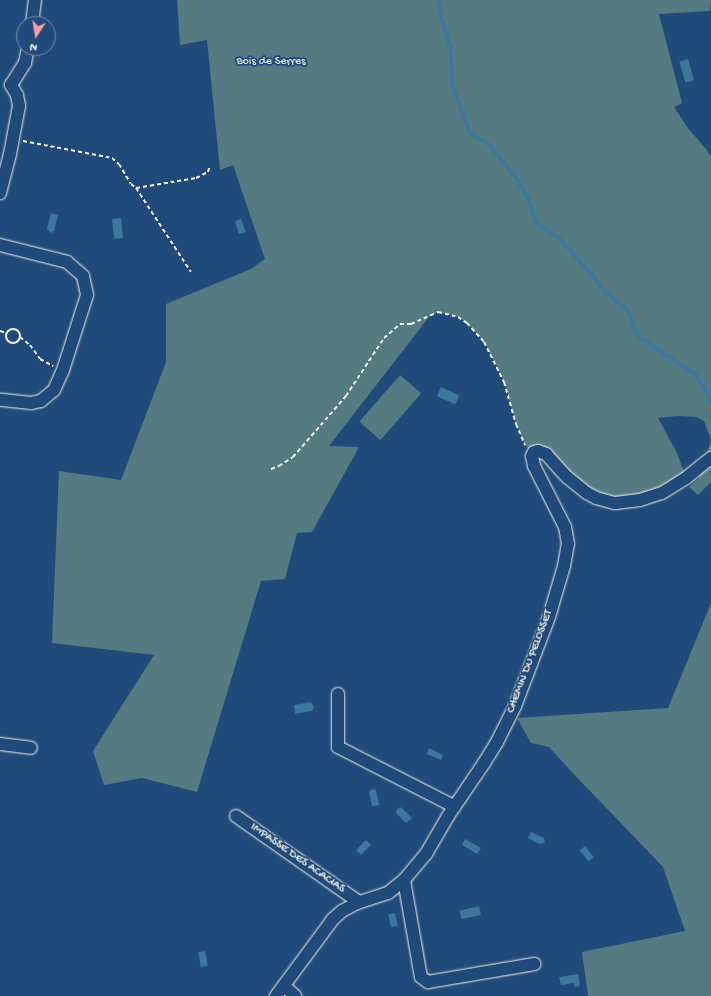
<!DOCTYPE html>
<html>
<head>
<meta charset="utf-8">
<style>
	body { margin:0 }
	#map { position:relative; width:711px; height:996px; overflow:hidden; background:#1f4a7a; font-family:"Gochi Hand",sans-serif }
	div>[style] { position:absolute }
	.green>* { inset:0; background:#547b81; transform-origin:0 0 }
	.water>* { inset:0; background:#3f779a; transform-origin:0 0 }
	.stream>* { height:3.5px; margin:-1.75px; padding:0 1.75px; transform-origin:1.75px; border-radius:1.75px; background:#3f779a }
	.path>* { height:2px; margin-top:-1px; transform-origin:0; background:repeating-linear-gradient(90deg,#f4f1e8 0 4px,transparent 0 7px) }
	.path>.ring { margin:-1px; padding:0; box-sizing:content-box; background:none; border:2px solid #f4f1e8; border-radius:50% }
	.roads { filter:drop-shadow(0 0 1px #f4f1e8) drop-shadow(0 0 1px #f4f1e8) }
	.minor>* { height:12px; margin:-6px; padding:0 6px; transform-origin:6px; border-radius:6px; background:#1f4a7a }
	span { translate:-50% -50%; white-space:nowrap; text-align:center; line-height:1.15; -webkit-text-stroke:3.5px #1f4a7a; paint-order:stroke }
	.park-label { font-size:12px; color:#dcdfd9 }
	.street-label { font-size:12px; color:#f4f1e8 }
	.north { position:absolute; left:16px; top:16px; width:40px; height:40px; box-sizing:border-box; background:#1f4a7a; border:1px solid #748da6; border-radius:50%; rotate:192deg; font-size:11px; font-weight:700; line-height:16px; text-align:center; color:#f4f1e8 }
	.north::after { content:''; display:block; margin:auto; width:14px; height:18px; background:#ff9aa2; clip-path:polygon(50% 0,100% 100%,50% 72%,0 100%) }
</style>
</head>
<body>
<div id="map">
	<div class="green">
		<div style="clip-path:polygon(177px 0,711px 0,710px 11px,659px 14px,682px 103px,674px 107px,687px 127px,706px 149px,711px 157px,711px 482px,698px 495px,689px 487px,699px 478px,711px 440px,704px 421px,696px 417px,678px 416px,658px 418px,677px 453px,686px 478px,650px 498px,596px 498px,546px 454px,533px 453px,524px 444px,516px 424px,504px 382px,484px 342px,467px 323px,458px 317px,438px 312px,429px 317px,329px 446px,359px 447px,312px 532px,297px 533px,285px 579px,261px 581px,197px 792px,142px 778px,104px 785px,93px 751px,154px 655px,52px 643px,59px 471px,121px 480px,166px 362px,166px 304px,251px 269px,265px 259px,233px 165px,220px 170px,207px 40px,180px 45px)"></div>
		<div style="left:400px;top:375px;width:28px;height:62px;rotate:41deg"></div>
		<div style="clip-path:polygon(711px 603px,711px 996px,588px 996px,582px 952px,685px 931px,663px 867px,568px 768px,549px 747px,531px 743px,517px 718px,668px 708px)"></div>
	</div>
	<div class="water">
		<div style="left:688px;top:59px;width:22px;height:9px;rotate:74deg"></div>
		<div style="clip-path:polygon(51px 213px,58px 215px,54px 231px,51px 233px,47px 229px)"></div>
		<div style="left:121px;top:218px;width:20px;height:9px;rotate:84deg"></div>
		<div style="clip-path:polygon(241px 219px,246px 232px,239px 234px,235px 221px)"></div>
		<div style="left:441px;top:387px;width:20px;height:10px;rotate:24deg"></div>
		<div style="clip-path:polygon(311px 702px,314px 707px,312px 711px,295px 714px,294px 705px)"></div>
		<div style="clip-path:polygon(429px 748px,443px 755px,441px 760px,427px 754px)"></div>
		<div style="clip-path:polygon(372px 789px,376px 790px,379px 805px,372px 806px,369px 792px)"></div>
		<div style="clip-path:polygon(398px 807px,399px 809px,401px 807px,412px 818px,406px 823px,396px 813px)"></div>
		<div style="clip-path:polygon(531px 832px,544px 838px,545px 843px,539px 844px,528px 838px)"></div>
		<div style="clip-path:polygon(465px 839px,481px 848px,477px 854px,464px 846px,462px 844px)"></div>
		<div style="left:366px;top:840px;width:7px;height:14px;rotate:45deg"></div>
		<div style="left:585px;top:846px;width:14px;height:7px;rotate:51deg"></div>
		<div style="left:479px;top:906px;width:9px;height:20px;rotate:77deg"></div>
		<div style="left:395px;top:913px;width:13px;height:7px;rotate:77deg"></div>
		<div style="left:205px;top:951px;width:15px;height:7px;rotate:79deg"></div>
		<div style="clip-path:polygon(578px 974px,580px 986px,575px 987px,574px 983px,561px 985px,559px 977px)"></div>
	</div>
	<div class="stream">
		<div style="left:440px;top:0;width:16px;rotate:86deg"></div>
		<div style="left:441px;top:16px;width:33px;rotate:72deg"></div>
		<div style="left:451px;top:47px;width:38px;rotate:87deg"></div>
		<div style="left:453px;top:85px;width:51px;rotate:70.5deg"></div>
		<div style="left:470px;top:133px;width:23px;rotate:31deg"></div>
		<div style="left:490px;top:145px;width:45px;rotate:51.3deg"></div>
		<div style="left:518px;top:180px;width:20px;rotate:60deg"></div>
		<div style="left:528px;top:197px;width:28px;rotate:71deg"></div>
		<div style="left:537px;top:223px;width:25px;rotate:34deg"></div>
		<div style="left:558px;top:237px;width:50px;rotate:47.4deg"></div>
		<div style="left:592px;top:274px;width:22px;rotate:54deg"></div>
		<div style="left:605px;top:292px;width:31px;rotate:38deg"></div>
		<div style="left:629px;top:311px;width:20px;rotate:72deg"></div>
		<div style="left:635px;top:330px;width:11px;rotate:52deg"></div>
		<div style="left:642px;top:339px;width:64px;rotate:33.4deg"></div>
		<div style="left:695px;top:374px;width:17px;rotate:54deg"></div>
		<div style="left:705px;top:388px;width:15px;rotate:67deg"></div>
	</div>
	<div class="path">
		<div style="left:23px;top:141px;width:91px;rotate:10.8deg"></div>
		<div style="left:112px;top:158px;width:9px;rotate:41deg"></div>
		<div style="left:119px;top:164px;width:23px;rotate:59deg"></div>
		<div style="left:131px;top:184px;width:6px;rotate:39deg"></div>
		<div style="left:136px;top:188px;width:61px;rotate:-9.5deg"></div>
		<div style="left:196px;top:178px;width:13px;rotate:-27deg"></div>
		<div style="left:208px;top:172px;width:7px;rotate:-74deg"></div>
		<div style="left:136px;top:188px;width:100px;rotate:56.8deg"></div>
		<div class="ring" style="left:6px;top:329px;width:12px;height:12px"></div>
		<div style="left:0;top:331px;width:7px;rotate:16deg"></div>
		<div style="left:20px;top:337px;width:13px;rotate:39deg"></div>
		<div style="left:30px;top:345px;width:17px;rotate:54deg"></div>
		<div style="left:40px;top:359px;width:15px;rotate:28deg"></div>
		<div style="left:271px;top:469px;width:9px;rotate:-21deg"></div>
		<div style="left:279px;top:466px;width:17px;rotate:-33deg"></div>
		<div style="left:293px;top:457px;width:81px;rotate:-49deg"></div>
		<div style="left:346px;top:396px;width:69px;rotate:-56.8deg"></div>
		<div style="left:384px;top:338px;width:21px;rotate:-41deg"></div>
		<div style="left:400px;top:324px;width:11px"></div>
		<div style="left:411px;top:324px;width:30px;rotate:-24deg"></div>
		<div style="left:438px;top:312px;width:21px;rotate:14deg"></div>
		<div style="left:458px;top:317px;width:11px;rotate:34deg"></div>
		<div style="left:467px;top:323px;width:25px;rotate:48deg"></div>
		<div style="left:484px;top:342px;width:45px;rotate:63.4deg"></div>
		<div style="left:504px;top:382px;width:44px;rotate:74.1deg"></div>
		<div style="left:516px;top:424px;width:23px;rotate:67deg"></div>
	</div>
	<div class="roads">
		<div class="minor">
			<div style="left:32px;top:24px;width:24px;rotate:-83deg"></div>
			<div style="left:11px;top:85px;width:26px;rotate:-58deg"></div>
			<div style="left:25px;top:63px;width:15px;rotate:-79deg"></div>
			<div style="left:0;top:193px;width:40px;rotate:-75.6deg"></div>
			<div style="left:10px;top:154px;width:49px;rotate:-79.4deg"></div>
			<div style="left:19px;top:106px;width:11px;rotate:-100deg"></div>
			<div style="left:17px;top:95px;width:12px;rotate:-121deg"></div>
			<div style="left:0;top:245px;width:69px;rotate:14.2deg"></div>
			<div style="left:67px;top:262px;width:21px;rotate:41deg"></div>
			<div style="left:83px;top:276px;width:19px;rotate:78deg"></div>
			<div style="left:87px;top:295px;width:79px;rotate:107.7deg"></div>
			<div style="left:63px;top:370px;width:22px;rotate:114deg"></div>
			<div style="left:54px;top:390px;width:17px;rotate:140deg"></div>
			<div style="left:41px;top:401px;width:10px;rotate:169deg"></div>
			<div style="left:31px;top:403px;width:31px;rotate:-174deg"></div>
			<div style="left:338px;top:694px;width:53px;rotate:90deg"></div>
			<div style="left:338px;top:747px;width:131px;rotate:27.1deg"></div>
			<div style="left:0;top:744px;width:31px;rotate:7deg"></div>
			<div style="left:236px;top:816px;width:150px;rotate:35deg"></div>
			<div style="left:404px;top:880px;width:98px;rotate:80.1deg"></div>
			<div style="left:421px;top:977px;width:9px;rotate:36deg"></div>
			<div style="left:428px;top:982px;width:108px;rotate:-9.6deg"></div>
			<div style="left:284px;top:986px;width:15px;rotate:42deg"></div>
			<div style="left:276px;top:996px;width:96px;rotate:-53.5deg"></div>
			<div style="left:333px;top:919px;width:12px;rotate:-42deg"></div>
			<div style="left:342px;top:911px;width:17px;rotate:-28deg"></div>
			<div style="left:357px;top:903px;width:33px;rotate:-18deg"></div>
			<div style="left:388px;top:893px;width:21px;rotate:-39deg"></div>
			<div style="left:404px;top:880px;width:34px;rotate:-50deg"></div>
			<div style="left:426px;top:854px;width:44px;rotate:-59.9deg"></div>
			<div style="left:448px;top:816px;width:64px;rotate:-55.8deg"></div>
			<div style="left:484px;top:763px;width:25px;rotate:-58deg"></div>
			<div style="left:497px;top:742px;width:40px;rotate:-63.4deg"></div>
			<div style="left:515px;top:706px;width:95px;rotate:-69.1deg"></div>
			<div style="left:549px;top:617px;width:53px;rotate:-73.6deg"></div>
			<div style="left:564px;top:566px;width:22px;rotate:-80deg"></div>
			<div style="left:568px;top:544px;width:17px;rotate:-100deg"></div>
			<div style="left:565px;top:527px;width:68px;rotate:-116.9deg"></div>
			<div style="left:534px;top:466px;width:10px;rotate:-101deg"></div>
			<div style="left:532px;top:456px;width:4px;rotate:-63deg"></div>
			<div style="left:534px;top:452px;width:4px;rotate:-14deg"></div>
			<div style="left:538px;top:451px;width:9px;rotate:21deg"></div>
			<div style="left:546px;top:454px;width:31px;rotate:48deg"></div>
			<div style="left:567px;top:477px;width:26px;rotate:39deg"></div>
			<div style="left:587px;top:493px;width:10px;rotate:29deg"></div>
			<div style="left:596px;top:498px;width:20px;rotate:15deg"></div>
			<div style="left:615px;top:503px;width:25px;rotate:-7deg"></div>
			<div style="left:640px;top:500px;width:23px;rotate:-18deg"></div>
			<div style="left:662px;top:493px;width:28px;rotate:-32deg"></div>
			<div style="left:686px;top:478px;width:32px;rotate:-39deg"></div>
		</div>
	</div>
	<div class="park-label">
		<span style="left:271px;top:63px">Bois de Serres</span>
	</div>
	<div class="street-label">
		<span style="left:531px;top:662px;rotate:-69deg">CHEMIN DU PELOSSET</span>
		<span style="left:297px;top:859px;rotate:35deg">IMPASSE DES ACACIAS</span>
	</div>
	<div class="north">N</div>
</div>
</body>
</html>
